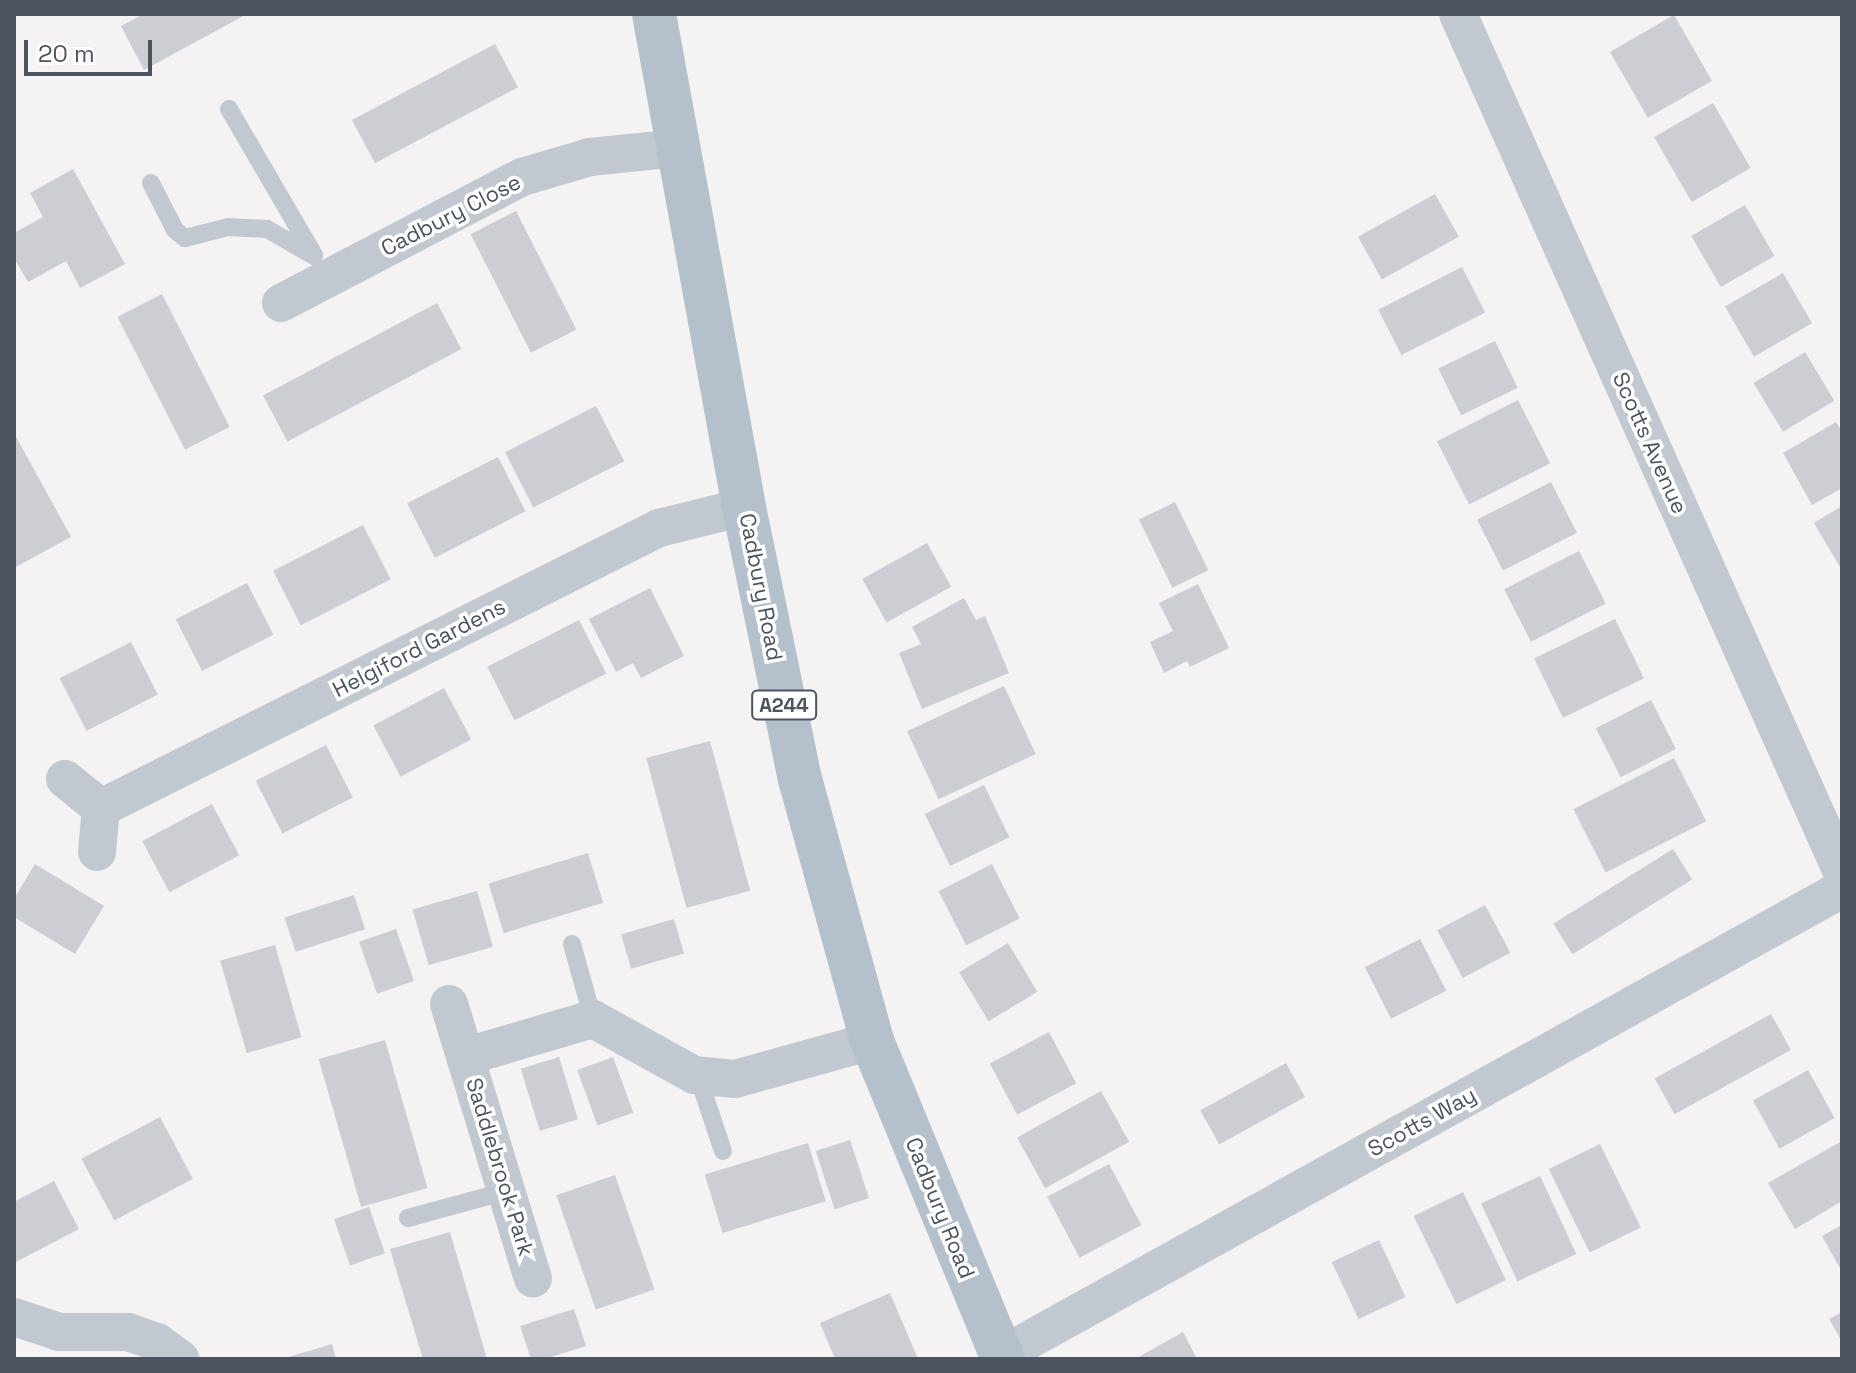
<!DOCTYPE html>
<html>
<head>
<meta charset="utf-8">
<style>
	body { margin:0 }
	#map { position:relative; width:1856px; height:1373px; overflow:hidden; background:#f4f2f2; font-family:"Space Grotesk",sans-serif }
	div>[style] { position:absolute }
	.building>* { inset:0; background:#ccced4; transform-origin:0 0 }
	.service>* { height:18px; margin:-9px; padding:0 9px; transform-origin:9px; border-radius:9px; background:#c1c8cf }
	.minor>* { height:38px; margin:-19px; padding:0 19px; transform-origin:19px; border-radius:19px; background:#c1c8cf }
	.primary>* { height:44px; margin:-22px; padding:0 22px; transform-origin:22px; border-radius:22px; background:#b5c0cd }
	span { translate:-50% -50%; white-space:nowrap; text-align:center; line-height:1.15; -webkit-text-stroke:7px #fff; paint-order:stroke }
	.shield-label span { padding:2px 6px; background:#fff; border:2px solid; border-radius:6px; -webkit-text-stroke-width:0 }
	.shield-label { font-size:20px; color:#4b545e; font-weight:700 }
	.street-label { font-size:22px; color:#4b545e }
	.frame { position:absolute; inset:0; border:16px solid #4b545e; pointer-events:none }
	.scale { position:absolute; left:24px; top:40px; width:128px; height:36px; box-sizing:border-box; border:4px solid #4b545e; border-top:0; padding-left:10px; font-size:24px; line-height:28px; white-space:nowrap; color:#4b545e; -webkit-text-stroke:6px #fff; paint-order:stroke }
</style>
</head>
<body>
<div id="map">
	<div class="building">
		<div style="clip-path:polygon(144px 14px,247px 14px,144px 70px,121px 26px)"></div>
		<div style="left:1674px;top:15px;width:76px;height:74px;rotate:60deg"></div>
		<div style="left:495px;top:44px;width:49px;height:162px;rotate:62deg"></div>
		<div style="left:1713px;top:103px;width:75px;height:68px;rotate:60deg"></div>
		<div style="clip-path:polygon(73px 169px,125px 264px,80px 288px,66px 261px,28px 282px,14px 258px,14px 233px,43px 217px,30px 193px)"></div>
		<div style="left:1435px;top:194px;width:49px;height:88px;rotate:61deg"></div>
		<div style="left:1745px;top:205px;width:59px;height:62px;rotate:60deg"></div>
		<div style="left:516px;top:211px;width:133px;height:51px;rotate:63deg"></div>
		<div style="left:1462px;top:267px;width:51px;height:94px;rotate:63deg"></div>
		<div style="left:1783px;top:273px;width:58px;height:67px;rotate:60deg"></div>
		<div style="left:162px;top:294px;width:149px;height:50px;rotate:63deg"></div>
		<div style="left:437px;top:303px;width:52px;height:197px;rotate:62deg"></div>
		<div style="left:1495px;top:341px;width:52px;height:63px;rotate:64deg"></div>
		<div style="left:1805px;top:352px;width:57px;height:60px;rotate:59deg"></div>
		<div style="left:1518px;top:400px;width:71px;height:91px;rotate:63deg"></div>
		<div style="left:596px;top:406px;width:62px;height:102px;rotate:63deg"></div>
		<div style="clip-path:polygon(1836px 422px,1842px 432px,1842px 488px,1812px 505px,1783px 453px)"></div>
		<div style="clip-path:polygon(14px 433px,71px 537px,14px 568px)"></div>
		<div style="left:498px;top:457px;width:61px;height:102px;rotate:63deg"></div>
		<div style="left:1551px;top:482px;width:57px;height:83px;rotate:63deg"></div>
		<div style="left:1175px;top:502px;width:76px;height:40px;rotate:64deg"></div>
		<div style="clip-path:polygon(1842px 506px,1842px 566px,1840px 567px,1814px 523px)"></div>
		<div style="left:363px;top:525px;width:61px;height:101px;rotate:63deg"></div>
		<div style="left:927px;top:543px;width:50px;height:74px;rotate:61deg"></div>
		<div style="left:1579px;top:551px;width:59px;height:84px;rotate:63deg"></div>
		<div style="left:247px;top:583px;width:58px;height:80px;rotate:63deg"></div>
		<div style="clip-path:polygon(1198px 584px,1229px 648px,1190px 667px,1187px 661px,1164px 673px,1150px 642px,1173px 631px,1159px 603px)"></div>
		<div style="clip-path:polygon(650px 588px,684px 656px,641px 678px,633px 663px,616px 672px,589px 619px)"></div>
		<div style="clip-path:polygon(964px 598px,976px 620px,985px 616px,1009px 673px,922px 709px,899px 653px,921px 644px,912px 627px)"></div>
		<div style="left:1615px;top:619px;width:66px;height:90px;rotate:64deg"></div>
		<div style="left:579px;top:620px;width:60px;height:103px;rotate:63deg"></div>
		<div style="left:131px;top:642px;width:59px;height:80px;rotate:63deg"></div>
		<div style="left:1004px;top:686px;width:75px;height:107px;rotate:65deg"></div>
		<div style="left:444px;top:688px;width:58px;height:80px;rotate:62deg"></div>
		<div style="left:1651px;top:700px;width:55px;height:62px;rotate:63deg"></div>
		<div style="left:710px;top:741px;width:155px;height:66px;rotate:75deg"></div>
		<div style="left:326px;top:745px;width:59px;height:79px;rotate:63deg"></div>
		<div style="left:1674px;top:758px;width:71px;height:113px;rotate:63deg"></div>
		<div style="left:984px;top:785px;width:58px;height:66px;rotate:64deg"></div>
		<div style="left:212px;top:804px;width:58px;height:79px;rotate:62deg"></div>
		<div style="left:1673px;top:849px;width:36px;height:141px;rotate:58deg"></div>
		<div style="left:588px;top:853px;width:52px;height:104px;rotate:73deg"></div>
		<div style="clip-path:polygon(35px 864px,104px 906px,75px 954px,14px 917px,14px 899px)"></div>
		<div style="left:992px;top:864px;width:61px;height:60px;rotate:63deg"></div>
		<div style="left:477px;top:891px;width:58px;height:67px;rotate:74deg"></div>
		<div style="left:354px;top:895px;width:36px;height:73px;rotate:72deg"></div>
		<div style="left:1485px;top:905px;width:54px;height:54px;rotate:62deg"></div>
		<div style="left:674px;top:919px;width:36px;height:55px;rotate:74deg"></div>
		<div style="left:396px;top:929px;width:55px;height:39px;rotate:71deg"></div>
		<div style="left:1420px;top:939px;width:58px;height:62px;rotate:63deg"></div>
		<div style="left:1008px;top:943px;width:57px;height:57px;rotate:59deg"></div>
		<div style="left:275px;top:945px;width:96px;height:57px;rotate:74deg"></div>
		<div style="left:1771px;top:1014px;width:41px;height:133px;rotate:61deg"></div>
		<div style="left:1049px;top:1032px;width:58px;height:67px;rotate:62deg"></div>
		<div style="left:385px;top:1040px;width:154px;height:69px;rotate:74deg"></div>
		<div style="left:559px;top:1057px;width:65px;height:40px;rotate:73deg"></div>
		<div style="left:613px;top:1057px;width:59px;height:38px;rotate:70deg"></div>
		<div style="left:1286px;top:1063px;width:39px;height:98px;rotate:61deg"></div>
		<div style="left:1808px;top:1070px;width:55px;height:63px;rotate:61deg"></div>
		<div style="left:1101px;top:1091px;width:58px;height:96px;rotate:61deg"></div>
		<div style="left:160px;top:1117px;width:70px;height:89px;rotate:62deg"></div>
		<div style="left:850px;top:1140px;width:61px;height:36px;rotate:72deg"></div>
		<div style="clip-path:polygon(1842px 1141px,1842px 1201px,1795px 1229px,1768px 1183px)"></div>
		<div style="left:808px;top:1143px;width:61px;height:108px;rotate:73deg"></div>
		<div style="left:1600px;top:1144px;width:93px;height:57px;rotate:64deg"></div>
		<div style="left:1109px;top:1164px;width:69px;height:70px;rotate:62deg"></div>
		<div style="left:615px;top:1175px;width:121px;height:62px;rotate:71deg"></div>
		<div style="left:1540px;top:1176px;width:86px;height:65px;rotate:65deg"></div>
		<div style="clip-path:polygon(54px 1181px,79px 1229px,14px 1263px,14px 1202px)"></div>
		<div style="left:1463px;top:1192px;width:98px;height:55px;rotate:64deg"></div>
		<div style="left:369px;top:1207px;width:49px;height:37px;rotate:71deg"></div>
		<div style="clip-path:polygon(1842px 1225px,1842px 1272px,1822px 1236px)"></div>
		<div style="clip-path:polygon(450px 1232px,487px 1359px,423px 1359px,390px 1249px)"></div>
		<div style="left:1379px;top:1240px;width:63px;height:52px;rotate:65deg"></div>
		<div style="clip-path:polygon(890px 1293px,918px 1359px,835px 1359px,820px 1323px)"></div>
		<div style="clip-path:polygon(574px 1309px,586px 1346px,544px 1359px,531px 1359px,520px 1326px)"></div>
		<div style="clip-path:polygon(1842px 1312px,1842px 1342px,1829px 1319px)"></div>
		<div style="clip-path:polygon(1183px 1332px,1197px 1359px,1135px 1359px)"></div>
		<div style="clip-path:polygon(332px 1344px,336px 1359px,285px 1359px,285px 1358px)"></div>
	</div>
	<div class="service">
		<div style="left:229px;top:109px;width:169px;rotate:59.8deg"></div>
		<div style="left:151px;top:183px;width:53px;rotate:62.9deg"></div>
		<div style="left:175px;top:230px;width:13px;rotate:39deg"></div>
		<div style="left:185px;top:238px;width:44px;rotate:-14.3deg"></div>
		<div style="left:228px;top:227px;width:39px;rotate:3deg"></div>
		<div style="left:267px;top:229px;width:54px;rotate:29.9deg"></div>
		<div style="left:572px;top:944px;width:78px;rotate:74.4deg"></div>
		<div style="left:698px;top:1076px;width:79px;rotate:71.6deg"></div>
		<div style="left:408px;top:1218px;width:103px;rotate:-15.3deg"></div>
	</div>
	<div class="minor">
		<div style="left:1458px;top:14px;width:940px;rotate:65.89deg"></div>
		<div style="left:281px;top:303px;width:272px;rotate:-27.6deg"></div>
		<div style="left:522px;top:177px;width:71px;rotate:-16.4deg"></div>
		<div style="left:590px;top:157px;width:88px;rotate:-5.8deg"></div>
		<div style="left:65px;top:779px;width:46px;rotate:38.9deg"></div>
		<div style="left:101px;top:808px;width:44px;rotate:95.2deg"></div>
		<div style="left:101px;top:808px;width:624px;rotate:-26.65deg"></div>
		<div style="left:659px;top:528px;width:88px;rotate:-13.9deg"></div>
		<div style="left:449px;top:1004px;width:287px;rotate:73deg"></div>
		<div style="left:467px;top:1056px;width:131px;rotate:-16.4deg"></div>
		<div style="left:593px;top:1019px;width:115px;rotate:29deg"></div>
		<div style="left:694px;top:1075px;width:41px;rotate:5.6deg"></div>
		<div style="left:735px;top:1079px;width:142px;rotate:-15.5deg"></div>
		<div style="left:14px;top:1317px;width:47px;rotate:18.4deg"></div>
		<div style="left:59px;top:1332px;width:69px"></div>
		<div style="left:128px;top:1332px;width:31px;rotate:19deg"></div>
		<div style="left:157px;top:1342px;width:29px;rotate:36deg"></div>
		<div style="left:1002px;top:1355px;width:961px;rotate:-29.02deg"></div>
	</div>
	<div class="primary">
		<div style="left:654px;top:14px;width:501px;rotate:79.65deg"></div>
		<div style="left:744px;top:507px;width:278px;rotate:78.4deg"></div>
		<div style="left:800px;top:779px;width:272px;rotate:74.6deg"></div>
		<div style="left:872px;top:1041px;width:344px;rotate:67.6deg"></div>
	</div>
	<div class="shield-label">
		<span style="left:784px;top:705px">A244</span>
	</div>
	<div class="street-label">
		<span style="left:451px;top:215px;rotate:-27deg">Cadbury Close</span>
		<span style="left:1650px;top:443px;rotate:66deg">Scotts Avenue</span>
		<span style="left:761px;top:587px;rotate:79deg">Cadbury Road</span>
		<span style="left:419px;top:648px;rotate:-27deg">Helgiford Gardens</span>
		<span style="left:1422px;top:1122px;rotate:-29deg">Scotts Way</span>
		<span style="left:500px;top:1167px;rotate:73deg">Saddlebrook Park</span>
		<span style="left:940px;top:1208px;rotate:68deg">Cadbury Road</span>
	</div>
	<div class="frame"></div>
	<div class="scale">20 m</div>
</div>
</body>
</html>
